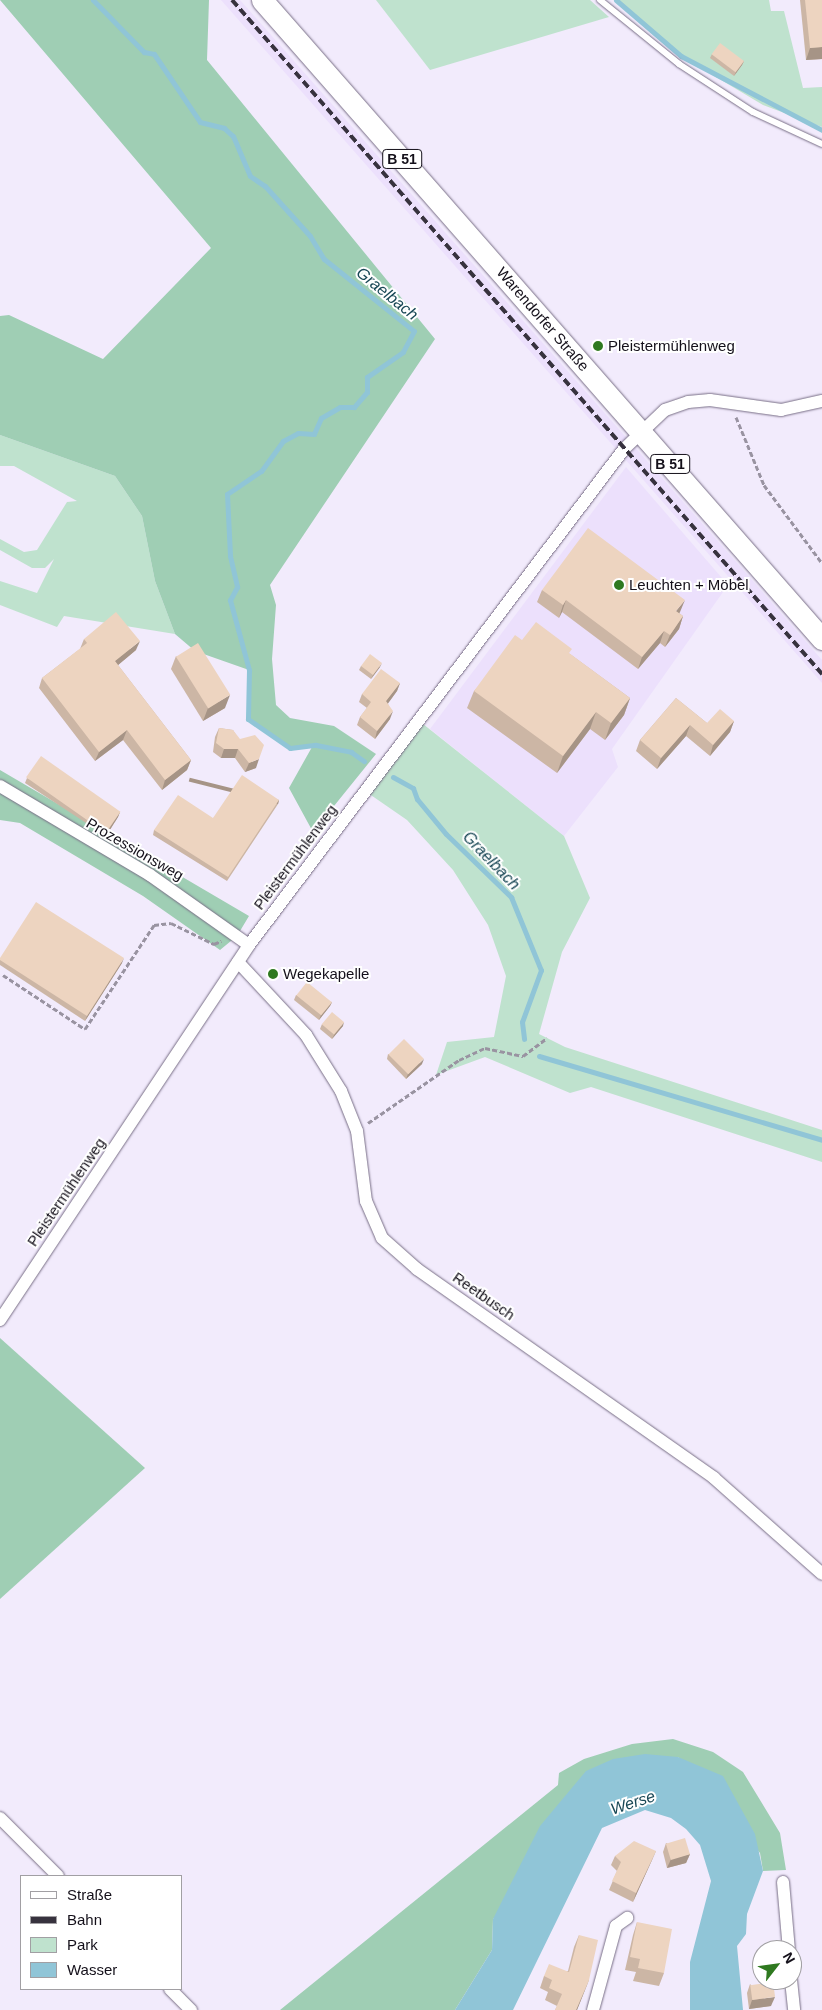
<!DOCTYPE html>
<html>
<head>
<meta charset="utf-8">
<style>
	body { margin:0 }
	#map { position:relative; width:822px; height:2010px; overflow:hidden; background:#f2ebfc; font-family:Helvetica,sans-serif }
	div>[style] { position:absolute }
	.built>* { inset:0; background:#ece0fc }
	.green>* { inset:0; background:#bfe2ce }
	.forest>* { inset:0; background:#9fceb4 }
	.water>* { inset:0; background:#90c5d7 }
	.stream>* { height:5px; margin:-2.5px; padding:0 2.5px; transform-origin:2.5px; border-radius:2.5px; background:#90c5d7 }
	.path>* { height:3px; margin-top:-1.5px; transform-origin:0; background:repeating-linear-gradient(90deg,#9993a1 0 5px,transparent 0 7.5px) }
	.roads { filter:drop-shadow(0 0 1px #786e86) drop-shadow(0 0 1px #786e86) }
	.service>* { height:6px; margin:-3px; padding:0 3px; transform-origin:3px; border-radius:3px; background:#fff }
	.minor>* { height:12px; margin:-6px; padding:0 6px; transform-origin:6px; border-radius:6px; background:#fff }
	.primary>* { height:21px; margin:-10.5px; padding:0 10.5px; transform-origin:10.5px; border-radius:10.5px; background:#fff }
	.rail>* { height:4px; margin-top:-2px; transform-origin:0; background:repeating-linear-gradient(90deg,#37323e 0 8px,transparent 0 12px) }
	.wall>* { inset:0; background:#ccb6a5 }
	.shaded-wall>* { inset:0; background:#a69486; transform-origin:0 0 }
	.building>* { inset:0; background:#edd4c0; transform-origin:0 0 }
	.dots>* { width:14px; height:14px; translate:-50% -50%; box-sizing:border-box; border:2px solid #fff; border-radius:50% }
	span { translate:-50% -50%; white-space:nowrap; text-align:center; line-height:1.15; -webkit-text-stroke:4px #fff; paint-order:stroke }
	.shield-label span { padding:1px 4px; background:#fff; border:1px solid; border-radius:4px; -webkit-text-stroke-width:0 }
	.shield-label { font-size:14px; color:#14101a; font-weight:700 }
	.street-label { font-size:15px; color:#14101a }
	.poi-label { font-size:15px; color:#14101a }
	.left { translate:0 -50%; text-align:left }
	.water-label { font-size:16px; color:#184755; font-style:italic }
	.legend { position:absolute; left:20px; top:1875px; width:162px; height:115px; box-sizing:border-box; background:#fff; border:1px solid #a19fa3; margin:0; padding:6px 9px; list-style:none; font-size:15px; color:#14101a }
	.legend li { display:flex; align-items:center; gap:10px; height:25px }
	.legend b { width:25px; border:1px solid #a19fa3 }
	.north { position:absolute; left:752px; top:1940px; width:50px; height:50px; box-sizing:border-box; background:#fff; border:1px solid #a19fa3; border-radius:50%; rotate:60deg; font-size:14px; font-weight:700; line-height:20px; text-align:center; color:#14101a }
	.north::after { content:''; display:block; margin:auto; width:18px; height:22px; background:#2f7920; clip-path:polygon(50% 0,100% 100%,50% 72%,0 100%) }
</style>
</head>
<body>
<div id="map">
	<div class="built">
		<div style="clip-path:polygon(221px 0,240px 0,738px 564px,822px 660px,822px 683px)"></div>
		<div style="clip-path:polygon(626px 467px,728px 585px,612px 749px,618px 767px,564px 836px,430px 729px)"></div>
	</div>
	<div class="green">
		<div style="clip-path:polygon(376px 0,590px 0,609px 17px,430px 70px)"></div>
		<div style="clip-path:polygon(615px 0,769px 0,771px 11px,784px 11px,803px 88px,822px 87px,822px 127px,763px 105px,691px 62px)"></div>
		<div style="clip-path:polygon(0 435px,115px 476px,142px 516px,155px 581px,175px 634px,64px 616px,57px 627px,0 605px,0 581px,37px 593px,54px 559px,45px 568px,32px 568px,0 550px,0 539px,24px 552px,37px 550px,67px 502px,77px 501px,14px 466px,0 466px)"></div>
		<div style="clip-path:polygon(418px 720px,564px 836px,590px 898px,562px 952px,539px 1034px,565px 1047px,822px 1130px,822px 1162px,591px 1087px,570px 1093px,485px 1057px,436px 1075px,447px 1042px,494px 1037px,506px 976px,488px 925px,453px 870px,407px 820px,365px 791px)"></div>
	</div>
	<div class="forest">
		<div style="clip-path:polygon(0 0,209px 0,207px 60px,435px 339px,270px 585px,276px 605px,272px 659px,276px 705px,290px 718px,334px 726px,376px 754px,313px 832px,289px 788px,312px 747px,290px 748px,248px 719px,249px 670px,195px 651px,175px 634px,155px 581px,142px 516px,115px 476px,0 435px,0 316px,9px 315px,103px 359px,211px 248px)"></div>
		<div style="clip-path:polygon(0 770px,249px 916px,237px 936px,220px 950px,143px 896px,20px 823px,0 820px)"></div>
		<div style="clip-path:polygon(0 1338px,145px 1468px,0 1599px)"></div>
		<div style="clip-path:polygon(673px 1739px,713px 1752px,743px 1772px,780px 1833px,786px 1870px,763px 1871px,760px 1853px,678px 1757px,493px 1919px,492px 1950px,455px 2010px,280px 2010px,558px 1785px,559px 1773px,584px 1759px,632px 1744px)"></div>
	</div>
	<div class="water">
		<div style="clip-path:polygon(645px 1754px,678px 1757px,723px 1776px,755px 1834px,763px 1871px,747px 1914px,746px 1934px,737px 1946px,743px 2010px,690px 2010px,690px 1962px,711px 1881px,700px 1845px,686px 1829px,671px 1818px,645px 1810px,602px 1828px,513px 2010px,455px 2010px,492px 1950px,493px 1919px,540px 1826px,586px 1771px,613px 1759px)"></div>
	</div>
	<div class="stream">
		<div style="left:93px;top:0;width:73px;rotate:45.6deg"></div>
		<div style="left:144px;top:52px;width:10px;rotate:11deg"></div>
		<div style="left:154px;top:54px;width:82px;rotate:55.9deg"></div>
		<div style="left:200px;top:122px;width:25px;rotate:14deg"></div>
		<div style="left:224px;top:128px;width:12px;rotate:42deg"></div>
		<div style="left:233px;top:136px;width:43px;rotate:67deg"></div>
		<div style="left:250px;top:176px;width:18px;rotate:34deg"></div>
		<div style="left:265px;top:186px;width:67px;rotate:48deg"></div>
		<div style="left:310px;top:236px;width:27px;rotate:59deg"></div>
		<div style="left:324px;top:259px;width:115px;rotate:38.7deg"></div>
		<div style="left:414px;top:331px;width:24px;rotate:118deg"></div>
		<div style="left:403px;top:352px;width:44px;rotate:145.2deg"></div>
		<div style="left:367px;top:377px;width:15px;rotate:90deg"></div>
		<div style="left:367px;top:392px;width:20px;rotate:131deg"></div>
		<div style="left:354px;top:407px;width:14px;rotate:180deg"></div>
		<div style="left:340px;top:407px;width:22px;rotate:150deg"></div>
		<div style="left:321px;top:418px;width:17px;rotate:114deg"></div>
		<div style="left:314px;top:434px;width:16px;rotate:-176deg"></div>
		<div style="left:298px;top:433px;width:17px;rotate:152deg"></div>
		<div style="left:283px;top:441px;width:37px;rotate:126deg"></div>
		<div style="left:261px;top:471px;width:41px;rotate:145.9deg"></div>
		<div style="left:227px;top:494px;width:62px;rotate:87.2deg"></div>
		<div style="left:230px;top:556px;width:32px;rotate:77deg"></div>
		<div style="left:237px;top:587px;width:15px;rotate:118deg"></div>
		<div style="left:230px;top:600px;width:73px;rotate:74.8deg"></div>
		<div style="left:249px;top:670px;width:49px;rotate:91.2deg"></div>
		<div style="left:248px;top:719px;width:51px;rotate:34.6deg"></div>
		<div style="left:290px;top:748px;width:26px;rotate:-7deg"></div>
		<div style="left:316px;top:745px;width:36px;rotate:11deg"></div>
		<div style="left:351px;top:752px;width:16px;rotate:35deg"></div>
		<div style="left:616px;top:0;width:86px;rotate:40.7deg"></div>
		<div style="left:681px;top:56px;width:159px;rotate:27.7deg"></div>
		<div style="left:393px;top:777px;width:23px;rotate:29deg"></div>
		<div style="left:413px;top:788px;width:12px;rotate:70deg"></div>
		<div style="left:417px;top:799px;width:45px;rotate:50.4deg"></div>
		<div style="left:446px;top:834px;width:91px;rotate:44.1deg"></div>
		<div style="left:511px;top:897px;width:79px;rotate:67.7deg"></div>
		<div style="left:541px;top:970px;width:55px;rotate:110.1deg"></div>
		<div style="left:522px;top:1022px;width:17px;rotate:83deg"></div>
		<div style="left:539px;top:1056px;width:295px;rotate:16.5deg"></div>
	</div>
	<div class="path">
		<div style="left:736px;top:417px;width:74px;rotate:67.6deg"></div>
		<div style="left:764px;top:485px;width:97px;rotate:53.4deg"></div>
		<div style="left:3px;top:975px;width:98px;rotate:33.4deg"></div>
		<div style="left:85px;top:1029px;width:125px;rotate:-56.4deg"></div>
		<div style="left:154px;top:925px;width:17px;rotate:-7deg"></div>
		<div style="left:171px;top:923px;width:48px;rotate:26deg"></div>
		<div style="left:214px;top:944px;width:8px;rotate:-23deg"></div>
		<div style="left:368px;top:1123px;width:111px;rotate:-34.7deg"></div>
		<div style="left:459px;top:1060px;width:29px;rotate:-25deg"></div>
		<div style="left:485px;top:1048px;width:39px;rotate:12deg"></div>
		<div style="left:523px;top:1056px;width:30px;rotate:-37deg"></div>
	</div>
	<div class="roads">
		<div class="service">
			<div style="left:600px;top:0;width:102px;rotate:39deg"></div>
			<div style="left:679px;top:64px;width:88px;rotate:33deg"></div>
			<div style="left:753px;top:112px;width:76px;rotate:24.9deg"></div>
		</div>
		<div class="minor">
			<div style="left:0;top:786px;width:174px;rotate:30.7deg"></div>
			<div style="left:150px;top:875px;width:121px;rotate:35.3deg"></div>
			<div style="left:238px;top:962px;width:100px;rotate:47deg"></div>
			<div style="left:306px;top:1035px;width:66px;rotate:58deg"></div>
			<div style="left:341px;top:1091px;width:43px;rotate:68.2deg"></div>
			<div style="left:357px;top:1131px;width:71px;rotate:82.7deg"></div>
			<div style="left:366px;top:1201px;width:40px;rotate:66.6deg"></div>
			<div style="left:382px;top:1238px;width:47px;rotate:41.5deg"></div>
			<div style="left:417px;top:1269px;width:363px;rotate:35.1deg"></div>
			<div style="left:714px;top:1478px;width:144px;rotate:41.6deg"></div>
			<div style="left:0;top:1320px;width:450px;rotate:-56.4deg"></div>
			<div style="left:249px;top:945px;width:622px;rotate:-52.91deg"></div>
			<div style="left:624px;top:449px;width:57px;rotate:-43.6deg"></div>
			<div style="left:665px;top:410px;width:24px;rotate:-19deg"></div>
			<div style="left:688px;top:402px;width:22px;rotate:-5deg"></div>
			<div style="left:710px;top:400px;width:72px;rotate:8deg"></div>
			<div style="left:781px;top:410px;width:42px;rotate:-12.4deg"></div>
			<div style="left:0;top:1818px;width:82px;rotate:45deg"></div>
			<div style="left:783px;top:1882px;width:68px;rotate:85deg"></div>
			<div style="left:791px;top:1980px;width:30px;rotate:84deg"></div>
			<div style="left:170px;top:1989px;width:30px;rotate:45deg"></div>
			<div style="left:593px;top:2010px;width:87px;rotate:-74.7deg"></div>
			<div style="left:616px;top:1926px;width:14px;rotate:-36deg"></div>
		</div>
		<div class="primary">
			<div style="left:262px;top:0;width:850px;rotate:48.77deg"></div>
		</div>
	</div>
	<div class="rail">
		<div style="left:232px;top:0;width:896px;rotate:48.8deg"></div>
	</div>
	<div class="wall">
		<div style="clip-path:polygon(800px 0,822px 0,822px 59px,806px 60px)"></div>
		<div style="clip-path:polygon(712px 54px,744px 61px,742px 65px,734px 76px,710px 58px)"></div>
		<div style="clip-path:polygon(542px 590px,680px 612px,679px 613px,683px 616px,679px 629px,665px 647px,660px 643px,638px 669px,562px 612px,559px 618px,537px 602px)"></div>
		<div style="clip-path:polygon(84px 639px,136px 650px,118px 665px,191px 760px,187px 770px,162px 790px,123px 740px,95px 761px,39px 688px,42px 678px,80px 649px)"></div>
		<div style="clip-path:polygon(522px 640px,570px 654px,630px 698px,624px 715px,605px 740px,590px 729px,557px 773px,467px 708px,474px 691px)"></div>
		<div style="clip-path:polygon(176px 656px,225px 708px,203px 721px,171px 669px)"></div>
		<div style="clip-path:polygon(361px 666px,380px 667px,371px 679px,359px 670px)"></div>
		<div style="clip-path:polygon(400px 683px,397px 691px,388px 703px,390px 719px,375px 739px,357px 725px,360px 717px,367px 708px,359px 702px,362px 694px)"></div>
		<div style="clip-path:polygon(676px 698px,707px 723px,734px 721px,730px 732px,710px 756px,686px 736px,657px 769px,636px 751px,640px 740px)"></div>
		<div style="clip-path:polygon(219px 728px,233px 730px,256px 768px,245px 772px,235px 758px,221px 758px,213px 752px,215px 737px)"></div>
		<div style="clip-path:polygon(27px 778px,120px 812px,118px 817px,106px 836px,25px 783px)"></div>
		<div style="clip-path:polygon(279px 800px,278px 804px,227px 881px,153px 835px,154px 830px,213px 818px)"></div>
		<div style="clip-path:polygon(0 958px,122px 963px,85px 1021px,0 965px)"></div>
		<div style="clip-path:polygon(296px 995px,332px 1002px,330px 1006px,319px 1020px,294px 1000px)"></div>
		<div style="clip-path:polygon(322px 1024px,343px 1026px,332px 1039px,320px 1029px)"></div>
		<div style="clip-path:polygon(388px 1054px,422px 1064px,406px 1079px,387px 1059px)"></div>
		<div style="clip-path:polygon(666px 1843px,690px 1854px,686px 1863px,667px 1868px,663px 1852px)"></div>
		<div style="clip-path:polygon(656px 1851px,652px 1860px,633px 1902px,609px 1890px,617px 1871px,611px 1865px,615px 1856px)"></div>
		<div style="clip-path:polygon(637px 1922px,664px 1973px,659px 1986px,633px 1981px,636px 1972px,625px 1970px,633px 1935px)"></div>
		<div style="clip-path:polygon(579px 1935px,589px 1980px,577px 2010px,555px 2010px,557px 2006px,545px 2000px,548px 1992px,540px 1988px,544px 1976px,568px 1971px,574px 1947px)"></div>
		<div style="clip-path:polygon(750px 1984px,771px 2006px,749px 2009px,747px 1993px)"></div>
	</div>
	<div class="shaded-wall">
		<div style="clip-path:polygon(822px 47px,822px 59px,806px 60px,810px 48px)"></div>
		<div style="clip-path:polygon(744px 61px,742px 65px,734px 76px,736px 72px)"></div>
		<div style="clip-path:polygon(566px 600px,562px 612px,559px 618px,563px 605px)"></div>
		<div style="clip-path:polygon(685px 600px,680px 612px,672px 623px,676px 611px)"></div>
		<div style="clip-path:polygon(683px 616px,679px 629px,665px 647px,670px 635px)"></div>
		<div style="clip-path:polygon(664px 631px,660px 643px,638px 669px,642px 657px)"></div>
		<div style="clip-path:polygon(140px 641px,136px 650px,111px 671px,115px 661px)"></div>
		<div style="clip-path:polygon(382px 663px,380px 667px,371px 679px,373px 675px)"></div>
		<div style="clip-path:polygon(400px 683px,397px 691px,384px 709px,386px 701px)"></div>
		<div style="clip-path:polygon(230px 695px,225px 708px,203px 721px,208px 708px)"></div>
		<div style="clip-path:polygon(630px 698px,624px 715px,605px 740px,611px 723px)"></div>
		<div style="clip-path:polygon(393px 711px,390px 719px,375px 739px,377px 731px)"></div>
		<div style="clip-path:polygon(596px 712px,590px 729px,557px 773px,563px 756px)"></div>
		<div style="clip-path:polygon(734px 721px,730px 732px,710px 756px,713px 745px)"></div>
		<div style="clip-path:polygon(690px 725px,686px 736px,657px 769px,661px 758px)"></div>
		<div style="clip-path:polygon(127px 730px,123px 740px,95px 761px,99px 752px)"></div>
		<div style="clip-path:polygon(224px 749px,238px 749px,235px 758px,221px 758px)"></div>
		<div style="clip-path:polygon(259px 759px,256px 768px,245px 772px,249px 763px)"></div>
		<div style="clip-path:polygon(191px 760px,187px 770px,162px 790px,165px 780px)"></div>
		<div style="left:279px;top:800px;width:4px;height:92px;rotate:104deg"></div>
		<div style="clip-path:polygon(120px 812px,118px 817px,106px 836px,107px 832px)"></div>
		<div style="clip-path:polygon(124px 958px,122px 963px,85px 1021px,87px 1016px)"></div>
		<div style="clip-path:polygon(332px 1002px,330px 1006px,319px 1020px,321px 1015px)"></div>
		<div style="clip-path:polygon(344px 1022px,343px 1026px,332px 1039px,334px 1035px)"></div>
		<div style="clip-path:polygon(424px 1059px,422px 1064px,406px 1079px,408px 1074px)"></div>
		<div style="clip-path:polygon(656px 1851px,652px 1860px,633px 1902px,636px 1893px)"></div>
		<div style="clip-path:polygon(690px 1854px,686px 1863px,667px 1868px,671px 1859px)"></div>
		<div style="clip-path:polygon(589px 1980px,577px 2010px,576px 2010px)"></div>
		<div style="clip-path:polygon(775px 1997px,771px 2006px,749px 2009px,752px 2000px)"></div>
	</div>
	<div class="building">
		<div style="clip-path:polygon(805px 0,822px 0,822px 47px,810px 48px)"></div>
		<div style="left:720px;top:43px;width:30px;height:14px;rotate:37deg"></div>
		<div style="clip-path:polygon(588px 528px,685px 600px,676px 611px,683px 616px,670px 635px,664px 631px,642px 657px,566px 600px,563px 605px,542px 590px)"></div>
		<div style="clip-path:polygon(116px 612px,140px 641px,115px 661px,191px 760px,165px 780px,127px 730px,99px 752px,42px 678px,87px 643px,84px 639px)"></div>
		<div style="clip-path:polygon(536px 622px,572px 649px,569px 653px,630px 698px,611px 723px,596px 712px,563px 756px,474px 691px,515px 635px,522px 640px)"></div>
		<div style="left:198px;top:643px;width:61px;height:26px;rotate:58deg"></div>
		<div style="left:370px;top:654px;width:15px;height:15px;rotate:37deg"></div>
		<div style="clip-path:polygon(381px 669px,400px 683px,386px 701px,393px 711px,377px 731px,360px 717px,371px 702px,362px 694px)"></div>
		<div style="clip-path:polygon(676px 698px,707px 723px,720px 709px,734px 721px,713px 745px,690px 725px,661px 758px,640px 740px)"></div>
		<div style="clip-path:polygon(219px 728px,233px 730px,240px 739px,255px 735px,264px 745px,259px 759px,249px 763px,238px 749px,224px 749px,216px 743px)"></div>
		<div style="left:41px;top:756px;width:97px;height:26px;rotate:35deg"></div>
		<div style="clip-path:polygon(242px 775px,279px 800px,228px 877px,154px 830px,178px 795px,213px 818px)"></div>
		<div style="clip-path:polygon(36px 902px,124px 958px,87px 1016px,0 960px,0 958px)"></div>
		<div style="left:307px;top:982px;width:32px;height:17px;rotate:39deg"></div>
		<div style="left:332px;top:1012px;width:16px;height:16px;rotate:40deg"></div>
		<div style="left:404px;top:1039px;width:28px;height:22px;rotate:45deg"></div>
		<div style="left:685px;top:1838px;width:17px;height:20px;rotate:73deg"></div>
		<div style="clip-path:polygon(634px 1841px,656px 1851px,636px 1893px,612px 1881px,621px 1862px,615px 1856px)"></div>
		<div style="clip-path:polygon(637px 1922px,672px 1929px,664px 1973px,638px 1968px,640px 1959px,630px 1957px)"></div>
		<div style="clip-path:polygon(579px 1935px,598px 1940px,589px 1980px,576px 2010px,555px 2010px,562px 1994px,549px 1988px,552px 1980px,544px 1976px,549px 1964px,569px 1972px)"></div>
		<div style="left:773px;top:1982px;width:15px;height:23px;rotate:82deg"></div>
	</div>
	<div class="dots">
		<div style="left:598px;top:346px;background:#2f7920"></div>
		<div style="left:619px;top:585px;background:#2f7920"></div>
		<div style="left:273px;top:974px;background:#2f7920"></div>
	</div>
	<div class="shield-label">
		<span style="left:402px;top:159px">B 51</span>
		<span style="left:670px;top:464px">B 51</span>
	</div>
	<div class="street-label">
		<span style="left:543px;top:319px;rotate:49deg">Warendorfer Straße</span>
		<span style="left:135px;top:849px;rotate:30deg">Prozessionsweg</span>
		<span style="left:295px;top:857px;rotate:-53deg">Pleistermühlenweg</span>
		<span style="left:66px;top:1192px;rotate:-56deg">Pleistermühlenweg</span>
		<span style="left:484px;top:1296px;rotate:35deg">Reetbusch</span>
	</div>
	<div class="poi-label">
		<span class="left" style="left:608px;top:346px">Pleistermühlenweg</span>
		<span class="left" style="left:629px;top:585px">Leuchten + Möbel</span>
		<span class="left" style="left:283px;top:974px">Wegekapelle</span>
	</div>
	<div class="water-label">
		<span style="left:387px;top:294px;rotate:39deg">Graelbach</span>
		<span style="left:491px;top:861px;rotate:46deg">Graelbach</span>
		<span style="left:633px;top:1803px;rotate:-18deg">Werse</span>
	</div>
	<ul class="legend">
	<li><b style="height:6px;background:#fff"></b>Straße</li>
	<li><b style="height:6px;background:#37323e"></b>Bahn</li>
	<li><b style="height:14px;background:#bfe2ce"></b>Park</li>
	<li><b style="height:14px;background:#90c5d7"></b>Wasser</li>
	</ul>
	<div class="north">N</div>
</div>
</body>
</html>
